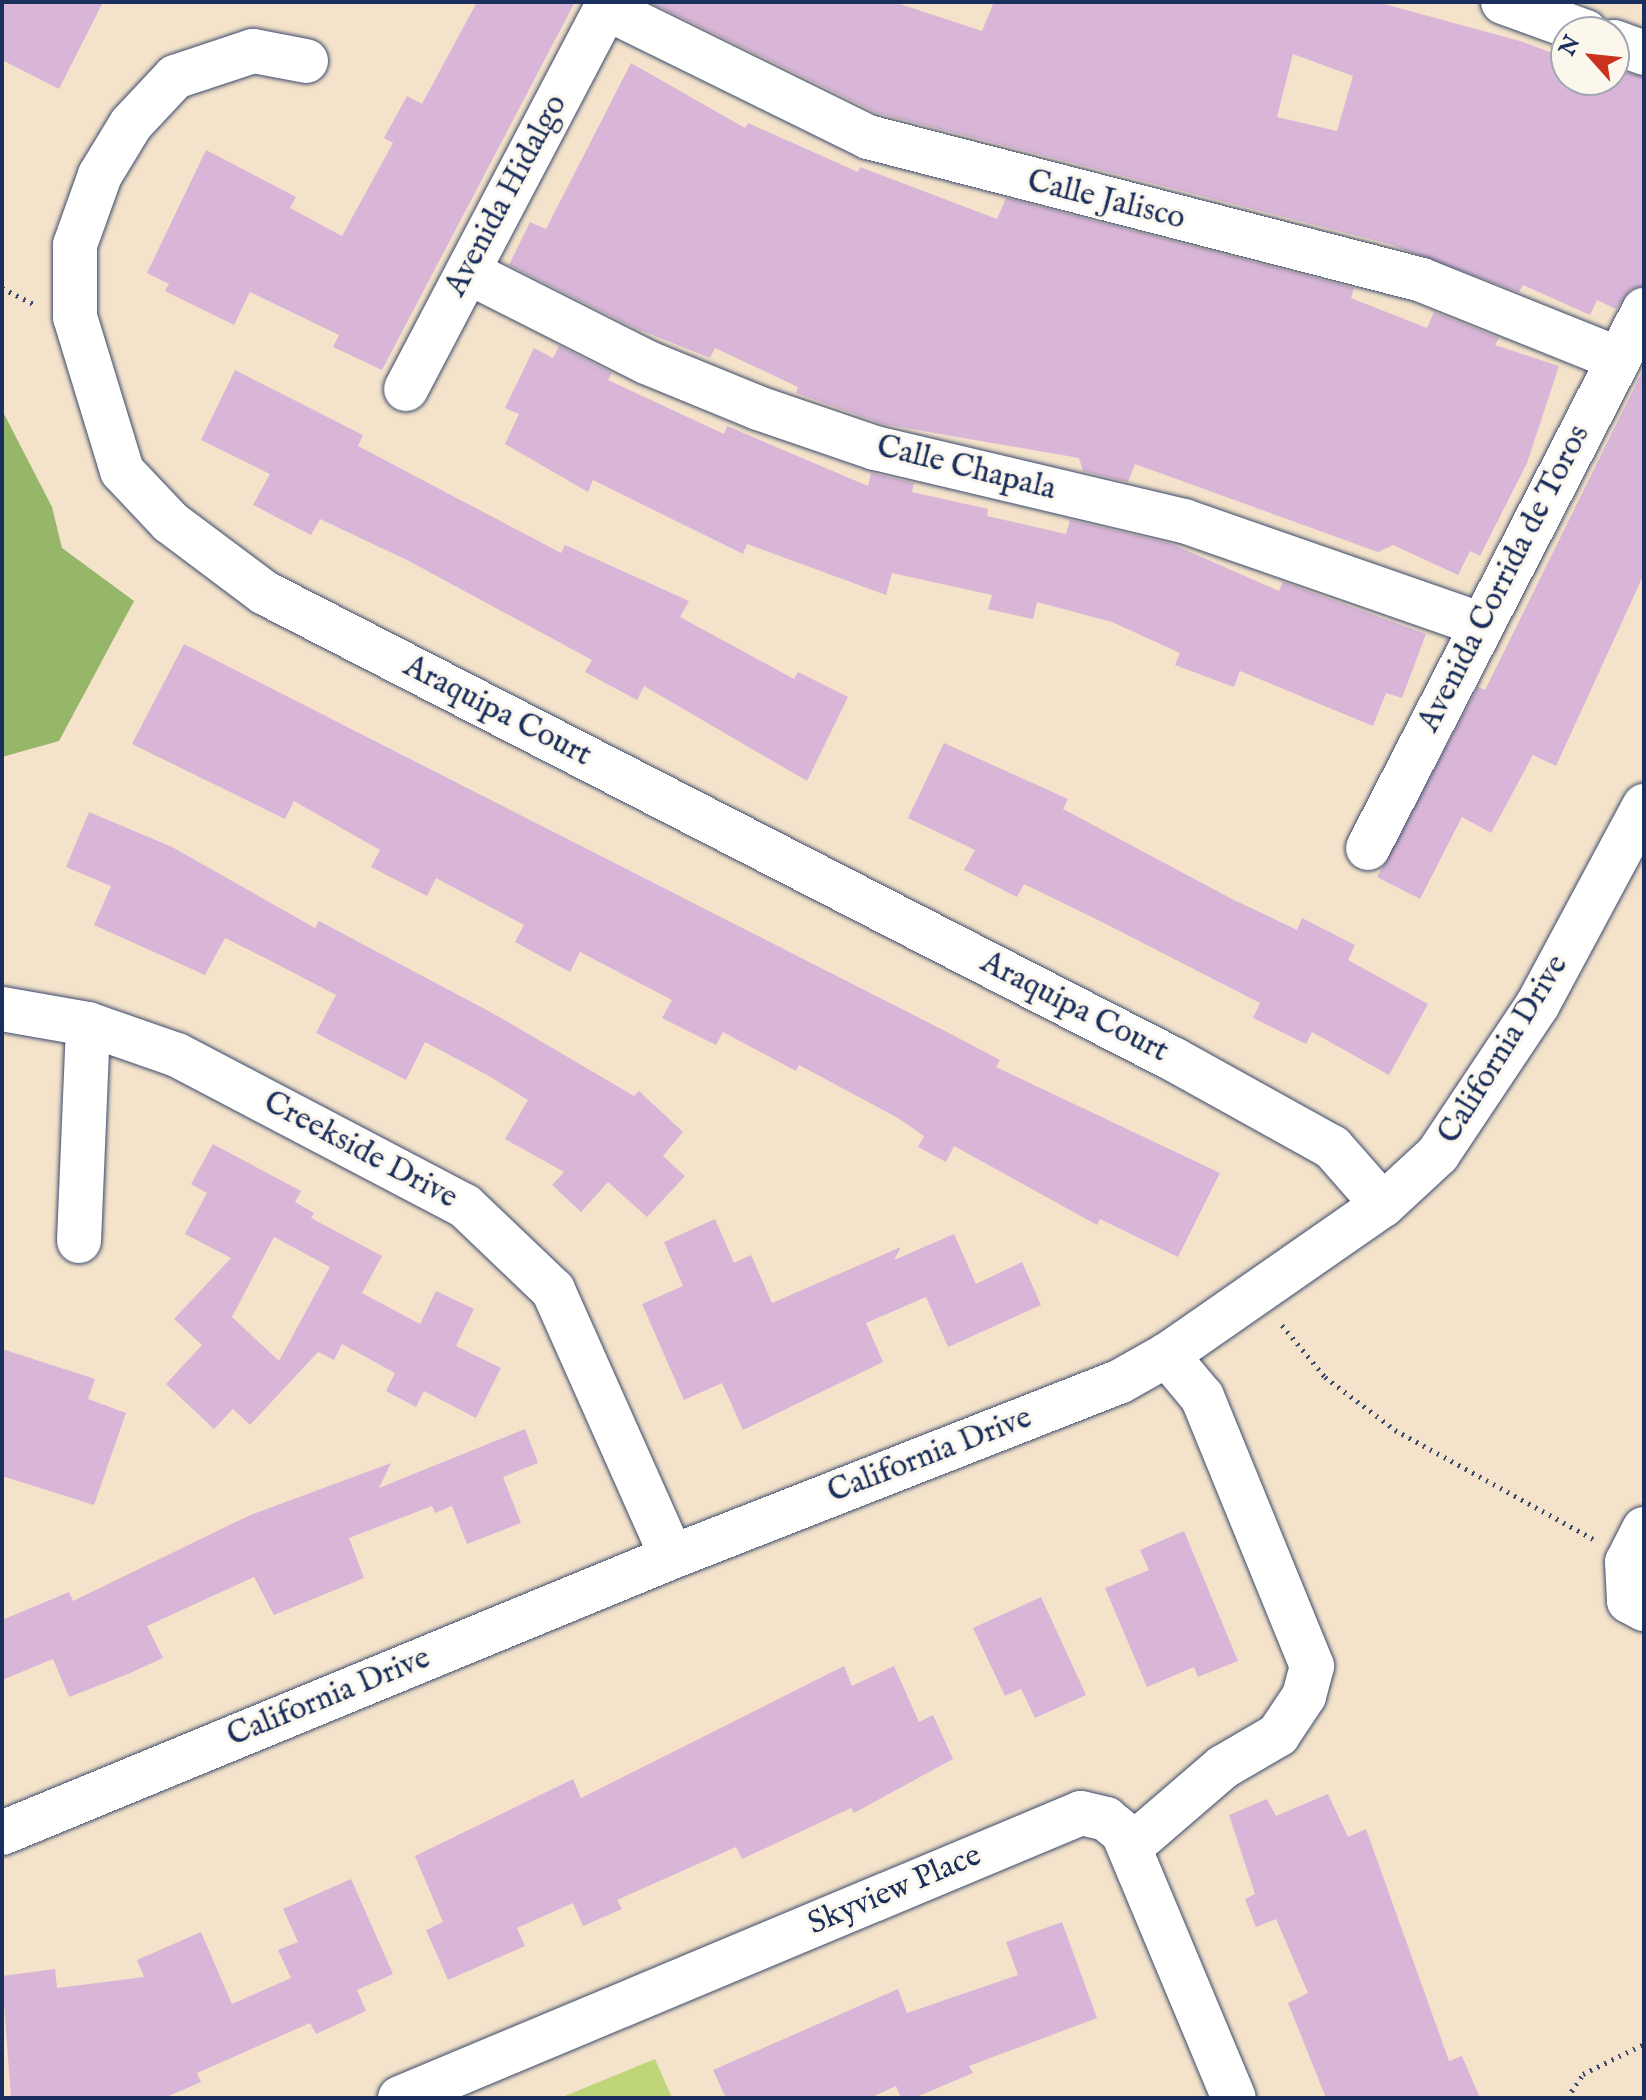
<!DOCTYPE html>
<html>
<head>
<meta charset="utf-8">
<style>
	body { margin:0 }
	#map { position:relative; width:1646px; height:2100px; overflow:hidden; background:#f4e3ca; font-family:"IM FELL English",serif }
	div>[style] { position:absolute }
	.green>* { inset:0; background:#bed579 }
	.forest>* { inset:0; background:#96b669 }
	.building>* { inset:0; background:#d9b6d7 }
	.path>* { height:5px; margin-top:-2.5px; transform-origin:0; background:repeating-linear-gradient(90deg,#3c4a6e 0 2px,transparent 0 8px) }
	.roads { filter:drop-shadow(0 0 2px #3c4a6e) drop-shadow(0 0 2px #3c4a6e) }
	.minor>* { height:44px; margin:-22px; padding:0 22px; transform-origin:22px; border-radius:22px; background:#fff }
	span { translate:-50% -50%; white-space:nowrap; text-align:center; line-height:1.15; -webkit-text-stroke:6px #fbf7ec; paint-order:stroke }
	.street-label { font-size:32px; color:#1b2f5e }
	.frame { position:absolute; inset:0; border:4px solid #1b2f5e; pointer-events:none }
	.north { position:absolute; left:1550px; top:16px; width:80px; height:80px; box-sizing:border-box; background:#fbf7ec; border:2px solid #a1a7b3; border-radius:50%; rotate:297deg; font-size:22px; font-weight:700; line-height:32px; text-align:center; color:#1b2f5e }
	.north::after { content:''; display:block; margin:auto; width:28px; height:36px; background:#c8321e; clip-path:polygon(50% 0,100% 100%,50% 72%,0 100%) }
</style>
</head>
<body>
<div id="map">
	<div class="green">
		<div style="clip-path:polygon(655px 2059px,672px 2098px,560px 2098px)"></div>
	</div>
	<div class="forest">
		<div style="clip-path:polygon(2px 410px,52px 507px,62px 548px,134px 601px,59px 741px,2px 757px)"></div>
	</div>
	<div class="building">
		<div style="clip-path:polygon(2px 2px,103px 2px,59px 89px,2px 60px)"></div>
		<div style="clip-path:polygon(477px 2px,575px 2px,382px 370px,333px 347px,339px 335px,250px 292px,234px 325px,165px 291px,169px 284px,147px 273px,206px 150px,296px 197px,290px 208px,342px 236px,393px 143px,384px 138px,407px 96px,422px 104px)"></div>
		<div style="clip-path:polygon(evenodd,650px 2px,894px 2px,982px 31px,994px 2px,1377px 2px,1520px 41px,1566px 58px,1566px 80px,1614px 80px,1614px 69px,1644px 77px,1644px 285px,1630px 290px,1616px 309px,1597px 300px,1590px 315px,1523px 285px,1519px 292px,1389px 244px,877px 113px,650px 2px,1293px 54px,1353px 76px,1337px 131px,1277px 117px,1293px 54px)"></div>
		<div style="clip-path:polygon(631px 63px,745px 128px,748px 123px,858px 172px,860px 167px,997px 219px,1006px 198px,1354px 288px,1351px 298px,1427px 328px,1434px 312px,1499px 338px,1495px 345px,1559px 366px,1527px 463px,1480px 556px,1470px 551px,1458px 575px,1393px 545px,1378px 552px,1135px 464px,1128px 482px,1083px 471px,1079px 458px,883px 424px,796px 393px,798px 387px,715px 348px,710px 358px,635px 328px,509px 265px,530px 222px,546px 229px)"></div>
		<div style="clip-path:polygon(559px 346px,612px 373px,608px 380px,724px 434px,727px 426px,868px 486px,871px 473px,914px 483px,912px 492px,988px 509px,987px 516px,1066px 534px,1070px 520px,1172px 544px,1279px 591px,1283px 582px,1426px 634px,1402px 698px,1386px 693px,1373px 726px,1240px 671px,1234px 687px,1175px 665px,1180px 653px,1112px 622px,1037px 602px,1033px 619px,988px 609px,992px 595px,892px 573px,886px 595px,747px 544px,743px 554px,593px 480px,588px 492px,505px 444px,519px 414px,505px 408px,534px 348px,553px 358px)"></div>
		<div style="clip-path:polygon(1644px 368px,1644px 574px,1556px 766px,1533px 755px,1491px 833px,1462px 817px,1420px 899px,1377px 877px,1478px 687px,1485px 690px)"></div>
		<div style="clip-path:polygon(235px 370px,363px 435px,358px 446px,561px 553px,565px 545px,689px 601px,680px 617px,794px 679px,798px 672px,848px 697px,807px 781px,644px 686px,637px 700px,585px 672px,592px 660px,409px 561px,320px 519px,311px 535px,253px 505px,270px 474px,201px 440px)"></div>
		<div style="clip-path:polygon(184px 644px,945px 1031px,1000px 1060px,996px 1067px,1220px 1173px,1178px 1257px,1100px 1219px,1097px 1225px,954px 1146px,946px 1162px,918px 1147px,924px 1136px,898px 1118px,799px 1065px,796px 1071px,723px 1032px,716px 1045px,662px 1018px,672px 1000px,580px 952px,570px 972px,515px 942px,524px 925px,436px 878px,427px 896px,371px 867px,380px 850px,294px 801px,285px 819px,132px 744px)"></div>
		<div style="clip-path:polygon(944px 743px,1068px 799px,1063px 809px,1232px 899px,1297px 930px,1302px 918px,1355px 945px,1348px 960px,1428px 1004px,1389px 1075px,1312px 1032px,1306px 1044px,1253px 1018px,1260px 1003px,1100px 921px,1024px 884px,1017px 897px,964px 870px,975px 850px,908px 818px)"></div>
		<div style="clip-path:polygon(89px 812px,172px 847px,315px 928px,319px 921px,496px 1015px,634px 1096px,639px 1091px,683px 1132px,663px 1156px,685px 1176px,647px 1217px,608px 1182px,581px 1212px,552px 1185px,564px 1172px,505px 1139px,528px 1100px,489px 1076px,425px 1042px,406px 1080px,316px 1033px,336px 995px,269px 960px,225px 938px,205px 975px,94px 925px,111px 886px,66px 867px)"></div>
		<div style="clip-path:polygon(evenodd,213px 1144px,301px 1191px,295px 1202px,314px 1213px,311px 1218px,382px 1256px,362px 1293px,420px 1324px,436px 1291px,474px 1309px,456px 1346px,501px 1368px,476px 1418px,424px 1391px,416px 1407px,386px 1391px,395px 1373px,342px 1344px,334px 1360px,318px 1352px,250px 1425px,233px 1409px,214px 1429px,166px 1384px,202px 1345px,174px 1319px,231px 1258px,185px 1234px,207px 1193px,191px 1184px,213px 1144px,274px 1237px,330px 1267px,279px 1361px,232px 1317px,274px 1237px)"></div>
		<div style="clip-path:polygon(715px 1219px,734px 1263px,751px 1255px,772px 1303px,901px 1247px,894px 1260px,954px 1234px,976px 1284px,1022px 1262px,1041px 1305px,948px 1347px,926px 1297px,866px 1323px,883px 1362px,743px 1430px,722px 1383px,684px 1400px,642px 1304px,683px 1286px,664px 1242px)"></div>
		<div style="clip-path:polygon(2px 1349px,95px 1379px,88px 1399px,126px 1413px,94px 1505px,2px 1476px)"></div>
		<div style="clip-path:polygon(525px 1429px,538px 1463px,503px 1477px,521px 1523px,467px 1544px,452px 1506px,435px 1513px,432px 1506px,349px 1538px,364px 1578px,274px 1615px,254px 1577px,147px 1626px,163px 1658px,128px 1674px,69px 1697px,53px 1659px,2px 1680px,2px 1620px,69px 1592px,73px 1601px,248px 1516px,391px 1463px,379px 1488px)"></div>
		<div style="clip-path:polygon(1184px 1531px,1238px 1661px,1198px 1677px,1194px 1667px,1147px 1687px,1105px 1588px,1149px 1570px,1140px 1550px)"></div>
		<div style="clip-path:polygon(1041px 1597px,1086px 1695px,1035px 1718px,1021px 1689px,1005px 1696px,973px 1628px)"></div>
		<div style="clip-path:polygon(844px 1666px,852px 1686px,894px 1666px,919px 1722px,933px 1715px,953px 1759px,854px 1813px,851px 1808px,742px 1859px,736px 1847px,617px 1900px,622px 1909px,583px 1926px,573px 1903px,517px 1928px,525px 1946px,448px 1980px,426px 1930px,443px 1922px,415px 1856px,573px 1779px,581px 1798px)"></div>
		<div style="clip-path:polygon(1328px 1794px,1348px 1837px,1366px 1829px,1449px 2061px,1462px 2056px,1480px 2098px,1326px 2098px,1288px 2003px,1308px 1993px,1276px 1919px,1256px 1927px,1245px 1899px,1255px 1894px,1229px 1815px,1267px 1799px,1276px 1816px)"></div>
		<div style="clip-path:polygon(351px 1879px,393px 1974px,357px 1990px,366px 2011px,316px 2034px,310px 2023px,197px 2073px,201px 2082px,164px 2098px,11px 2098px,2px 1976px,55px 1969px,57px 1988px,144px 1977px,137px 1960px,201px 1932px,232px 2004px,291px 1978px,278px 1950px,298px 1942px,283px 1909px)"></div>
		<div style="clip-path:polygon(1062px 1922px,1097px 2018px,969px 2066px,973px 2073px,914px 2098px,901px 2098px,896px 2086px,870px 2098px,726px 2098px,713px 2070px,898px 1989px,907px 2013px,1018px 1975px,1006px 1942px)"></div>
	</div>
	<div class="path">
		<div style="left:2px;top:288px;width:37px;rotate:27deg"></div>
		<div style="left:1282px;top:1325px;width:67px;rotate:50.4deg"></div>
		<div style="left:1325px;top:1377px;width:88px;rotate:37.1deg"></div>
		<div style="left:1395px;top:1430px;width:226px;rotate:28.8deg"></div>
		<div style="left:1567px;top:2098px;width:29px;rotate:-56deg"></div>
		<div style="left:1583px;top:2074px;width:68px;rotate:-26.2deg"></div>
	</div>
	<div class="roads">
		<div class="minor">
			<div style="left:1503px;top:2px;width:88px;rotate:19.9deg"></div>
			<div style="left:606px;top:8px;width:292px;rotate:26.2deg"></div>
			<div style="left:868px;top:137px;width:572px;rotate:14.47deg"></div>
			<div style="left:1422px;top:280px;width:212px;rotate:21.9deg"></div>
			<div style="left:1614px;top:42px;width:32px;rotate:20deg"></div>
			<div style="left:306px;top:61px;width:54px;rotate:-169.3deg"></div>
			<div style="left:253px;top:51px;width:82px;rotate:161.6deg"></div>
			<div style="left:175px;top:77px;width:64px;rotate:133.1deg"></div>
			<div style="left:131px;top:124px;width:60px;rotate:121.3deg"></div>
			<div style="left:100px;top:175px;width:74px;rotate:109.7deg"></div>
			<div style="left:75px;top:245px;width:72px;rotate:90deg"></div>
			<div style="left:75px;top:317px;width:161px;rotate:73deg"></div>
			<div style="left:122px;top:471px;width:70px;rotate:46.7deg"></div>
			<div style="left:170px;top:522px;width:119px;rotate:36.8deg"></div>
			<div style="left:265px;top:593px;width:1021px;rotate:27.17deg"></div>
			<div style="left:1173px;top:1059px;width:182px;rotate:29deg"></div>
			<div style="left:1332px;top:1147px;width:77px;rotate:48.7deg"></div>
			<div style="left:468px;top:272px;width:199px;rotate:26.8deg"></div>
			<div style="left:646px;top:362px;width:121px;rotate:22.3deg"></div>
			<div style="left:758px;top:408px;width:124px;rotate:18.9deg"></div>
			<div style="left:875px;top:448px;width:318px;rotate:13.3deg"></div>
			<div style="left:1184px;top:521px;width:313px;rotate:19.2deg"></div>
			<div style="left:406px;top:389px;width:437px;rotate:-62.3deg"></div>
			<div style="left:1368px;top:848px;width:605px;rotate:-62.84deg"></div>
			<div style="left:2px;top:1009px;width:87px;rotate:9.9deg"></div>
			<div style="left:88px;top:1024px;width:94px;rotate:19.2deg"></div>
			<div style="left:177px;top:1055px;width:325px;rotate:27.7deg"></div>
			<div style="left:465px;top:1206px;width:122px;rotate:43.7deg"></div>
			<div style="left:553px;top:1290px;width:292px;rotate:66deg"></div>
			<div style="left:79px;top:1241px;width:217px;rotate:-87.6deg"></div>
			<div style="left:1644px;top:1529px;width:37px;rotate:117deg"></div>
			<div style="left:1627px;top:1562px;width:39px;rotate:87deg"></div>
			<div style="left:1629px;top:1601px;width:17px;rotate:28deg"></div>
			<div style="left:2px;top:1833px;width:725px;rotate:-22.39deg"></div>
			<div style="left:672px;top:1557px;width:480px;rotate:-21.4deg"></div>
			<div style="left:1119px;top:1382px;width:55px;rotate:-29.4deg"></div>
			<div style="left:1167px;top:1355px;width:263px;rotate:-34.8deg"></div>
			<div style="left:1383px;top:1205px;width:75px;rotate:-42.8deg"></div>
			<div style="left:1438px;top:1154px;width:180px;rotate:-56.3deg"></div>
			<div style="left:1538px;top:1004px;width:225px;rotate:-61.8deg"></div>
			<div style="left:1130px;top:1847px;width:123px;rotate:-40.7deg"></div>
			<div style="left:1223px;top:1767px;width:64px;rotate:-30.2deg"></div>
			<div style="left:1278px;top:1735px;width:47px;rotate:-56.3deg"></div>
			<div style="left:1304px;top:1696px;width:31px;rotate:-75deg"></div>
			<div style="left:1312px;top:1666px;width:291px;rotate:-112.2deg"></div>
			<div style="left:1202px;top:1397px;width:55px;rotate:-129.8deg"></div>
			<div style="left:400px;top:2098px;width:738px;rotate:-22.71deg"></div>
			<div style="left:1081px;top:1813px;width:26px;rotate:13deg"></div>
			<div style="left:1106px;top:1819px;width:22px;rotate:39deg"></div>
			<div style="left:1123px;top:1833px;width:287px;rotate:67.3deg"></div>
		</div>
	</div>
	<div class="street-label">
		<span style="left:507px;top:196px;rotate:-62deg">Avenida Hidalgo</span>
		<span style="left:1106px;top:201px;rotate:14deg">Calle Jalisco</span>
		<span style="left:966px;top:469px;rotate:14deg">Calle Chapala</span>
		<span style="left:1505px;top:579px;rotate:-63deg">Avenida Corrida de Toros</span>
		<span style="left:497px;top:712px;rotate:27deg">Araquipa Court</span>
		<span style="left:1074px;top:1008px;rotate:27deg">Araquipa Court</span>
		<span style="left:1504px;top:1050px;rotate:-58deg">California Drive</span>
		<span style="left:360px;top:1151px;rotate:28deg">Creekside Drive</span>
		<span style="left:930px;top:1456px;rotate:-21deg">California Drive</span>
		<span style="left:329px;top:1698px;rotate:-22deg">California Drive</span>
		<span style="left:895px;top:1891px;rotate:-23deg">Skyview Place</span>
	</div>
	<div class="frame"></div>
	<div class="north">N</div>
</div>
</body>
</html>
